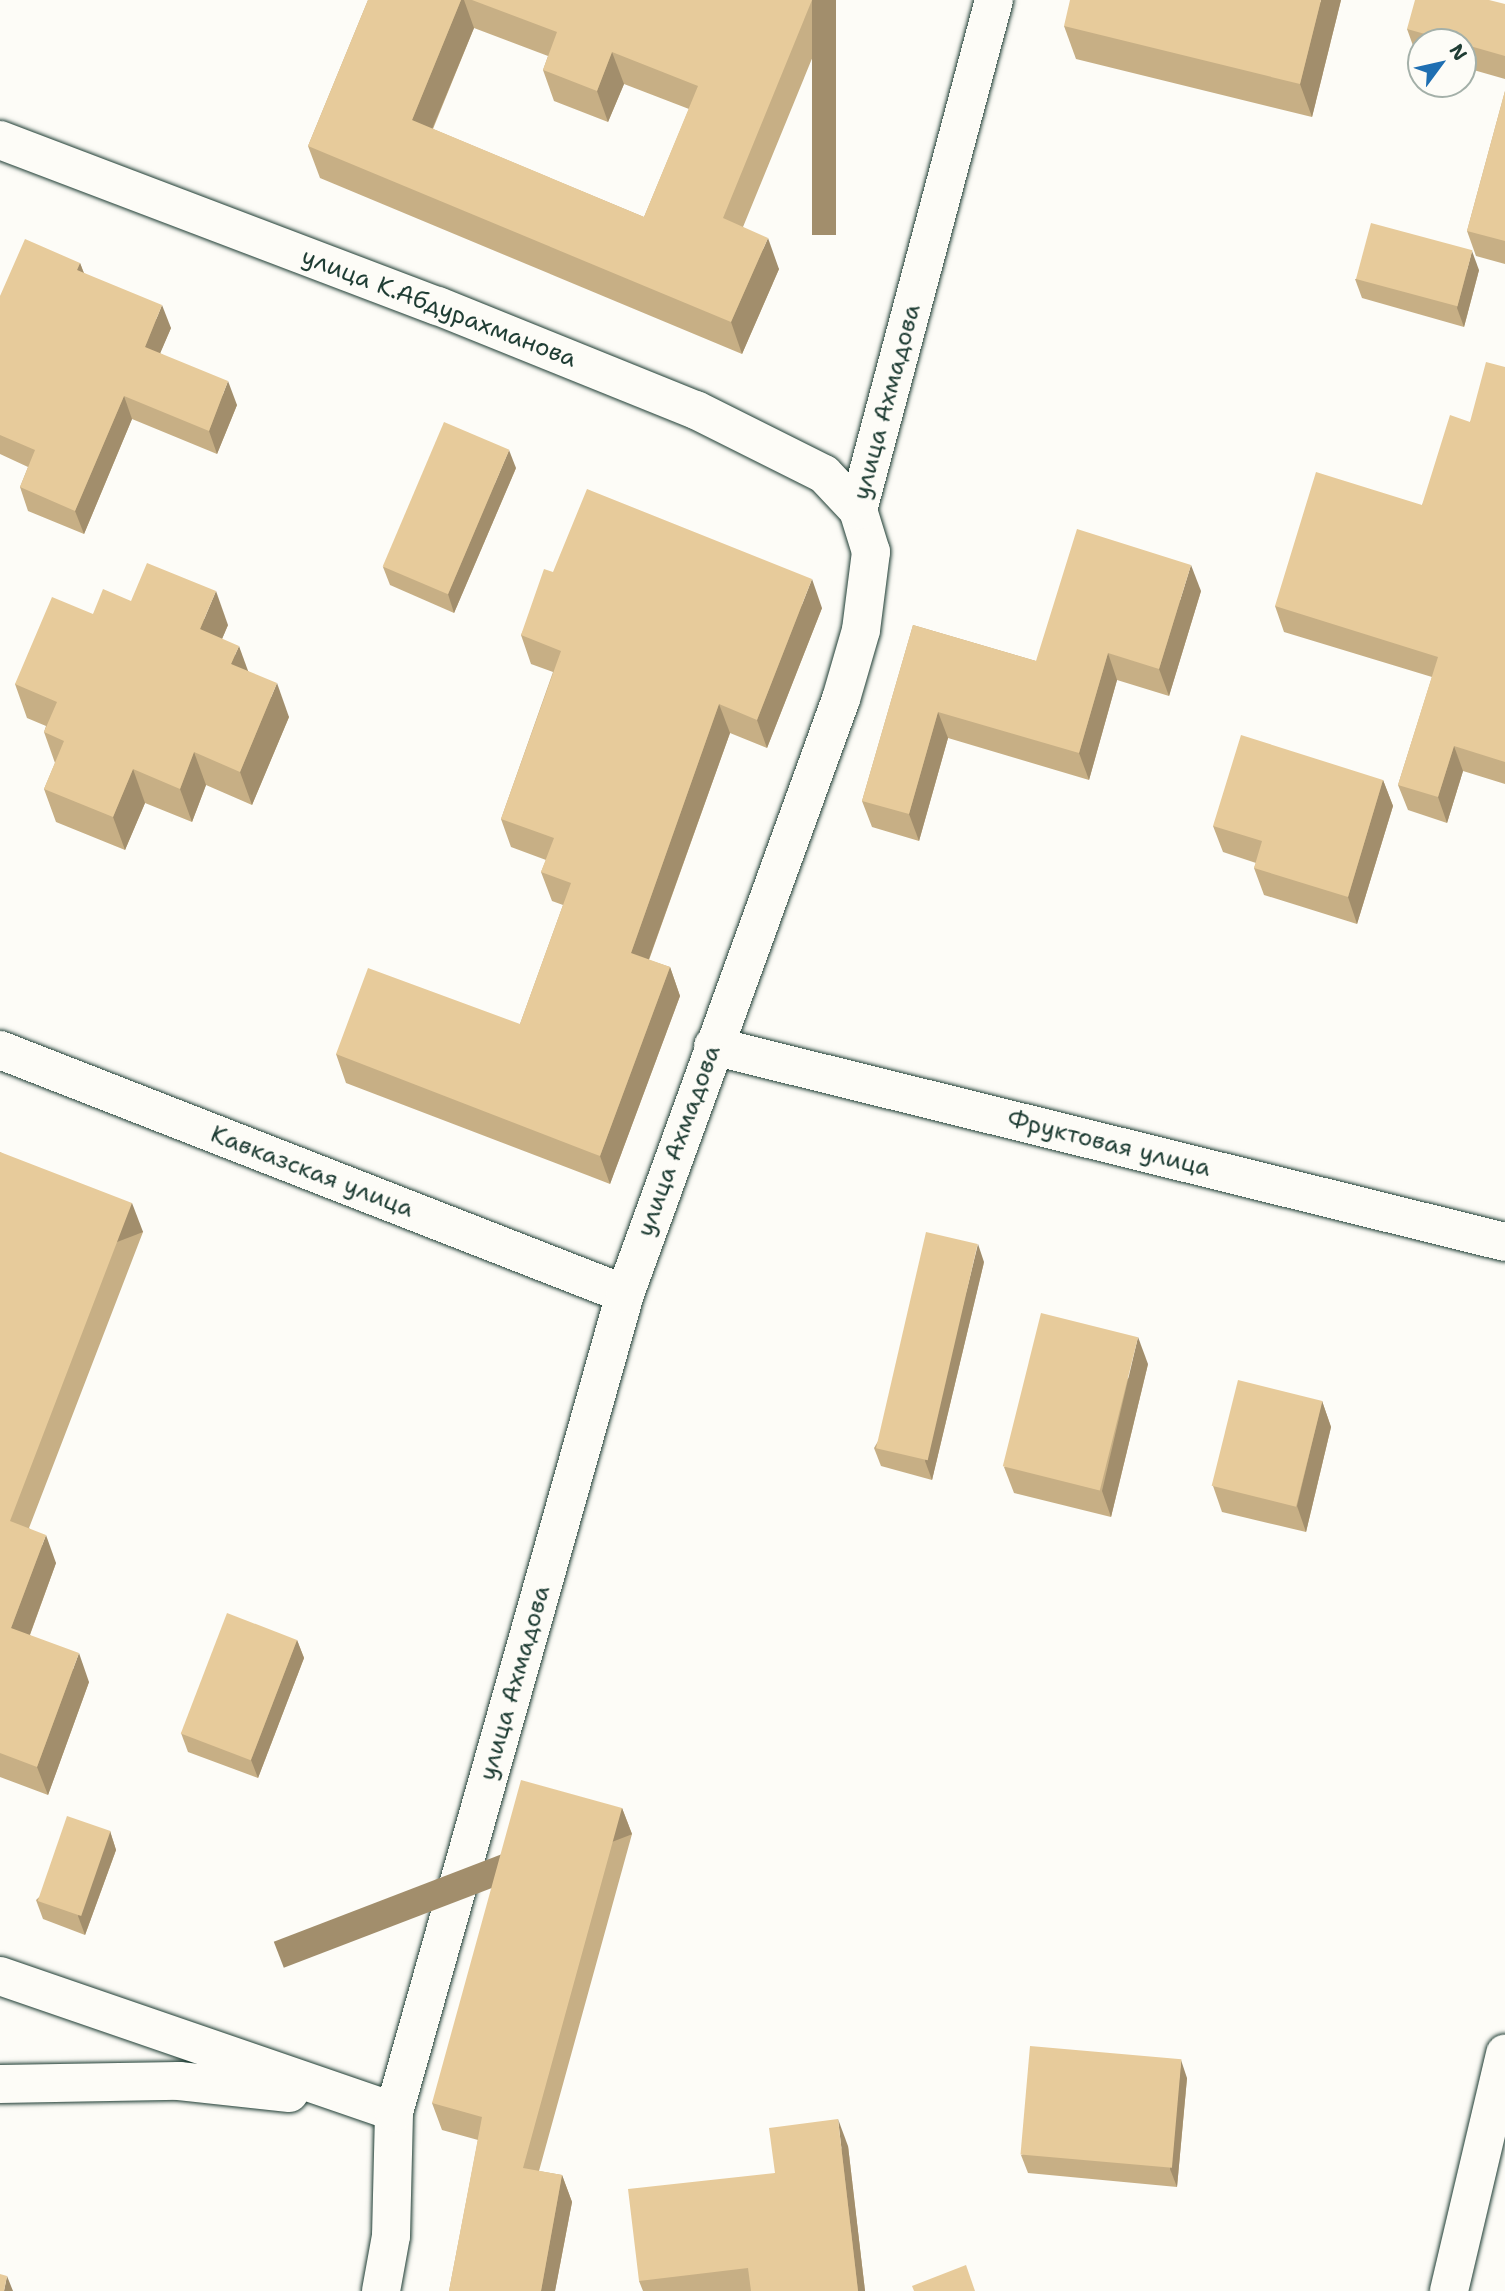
<!DOCTYPE html>
<html>
<head>
<meta charset="utf-8">
<style>
	body { margin:0 }
	#map { position:relative; width:1505px; height:2291px; overflow:hidden; background:#fdfcf7; font-family:"Shantell Sans",sans-serif }
	div>[style] { position:absolute }
	.roads { filter:drop-shadow(0 0 2px #1f3d34) drop-shadow(0 0 2px #1f3d34) }
	.minor>* { height:38px; margin:-19px; padding:0 19px; transform-origin:19px; border-radius:19px; background:#fdfcf7 }
	.tertiary>* { height:38px; margin:-19px; padding:0 19px; transform-origin:19px; border-radius:19px; background:#fdfcf7 }
	.wall>* { inset:0; background:#c7af85 }
	.shaded-wall>* { inset:0; background:#a28e6c; transform-origin:0 0 }
	.building>* { inset:0; background:#e7cb9b; transform-origin:0 0 }
	span { translate:-50% -50%; white-space:nowrap; text-align:center; line-height:1.15; -webkit-text-stroke:6px #fdfcf7; paint-order:stroke }
	.street-label { font-size:24px; color:#1f3d34 }
	.north { position:absolute; left:1407px; top:28px; width:70px; height:70px; box-sizing:border-box; background:#fdfcf7; border:2px solid #a4b0a9; border-radius:50%; rotate:57deg; font-size:19px; font-weight:700; line-height:28px; text-align:center; color:#1f3d34 }
	.north::after { content:''; display:block; margin:auto; width:24px; height:32px; background:#1f6fb2; clip-path:polygon(50% 0,100% 100%,50% 72%,0 100%) }
</style>
</head>
<body>
<div id="map">
	<div class="roads">
		<div class="minor">
			<div style="left:713px;top:1046px;width:816px;rotate:13.9deg"></div>
			<div style="left:0;top:1050px;width:671px;rotate:21.33deg"></div>
			<div style="left:1449px;top:2291px;width:244px;rotate:-76.7deg"></div>
		</div>
		<div class="tertiary">
			<div style="left:0;top:140px;width:468px;rotate:20.8deg"></div>
			<div style="left:438px;top:306px;width:278px;rotate:22deg"></div>
			<div style="left:696px;top:410px;width:143px;rotate:26.6deg"></div>
			<div style="left:824px;top:474px;width:50px;rotate:46.6deg"></div>
			<div style="left:0;top:1976px;width:417px;rotate:19deg"></div>
			<div style="left:0;top:2084px;width:179px;rotate:-1deg"></div>
			<div style="left:179px;top:2081px;width:111px;rotate:6.2deg"></div>
			<div style="left:381px;top:2291px;width:56px;rotate:-79.7deg"></div>
			<div style="left:391px;top:2236px;width:124px;rotate:-88.6deg"></div>
			<div style="left:394px;top:2112px;width:850px;rotate:-74.23deg"></div>
			<div style="left:625px;top:1294px;width:633px;rotate:-70.05deg"></div>
			<div style="left:841px;top:699px;width:72px;rotate:-73.8deg"></div>
			<div style="left:861px;top:630px;width:79px;rotate:-82.7deg"></div>
			<div style="left:871px;top:552px;width:44px;rotate:-107.2deg"></div>
			<div style="left:858px;top:510px;width:528px;rotate:-75.07deg"></div>
		</div>
	</div>
	<div class="wall">
		<div style="clip-path:polygon(evenodd,368px 0,836px 0,743px 227px,779px 269px,742px 354px,320px 178px,308px 146px,368px 0,474px 28px,548px 56px,543px 70px,554px 101px,608px 122px,624px 84px,689px 109px,644px 217px,433px 129px,474px 28px)"></div>
		<div style="clip-path:polygon(1341px 0,1312px 117px,1076px 59px,1064px 26px)"></div>
		<div style="clip-path:polygon(1505px 4px,1505px 79px,1463px 67px,1463px 42px,1421px 42px,1421px 56px,1416px 54px,1407px 29px)"></div>
		<div style="clip-path:polygon(1505px 91px,1505px 264px,1476px 256px,1467px 231px)"></div>
		<div style="clip-path:polygon(80px 263px,84px 273px,171px 328px,160px 353px,237px 405px,217px 454px,132px 419px,84px 534px,28px 511px,20px 487px,28px 467px,0 454px,0 296px)"></div>
		<div style="clip-path:polygon(1479px 270px,1464px 327px,1362px 298px,1355px 279px)"></div>
		<div style="clip-path:polygon(1505px 367px,1505px 784px,1463px 771px,1447px 823px,1408px 810px,1398px 785px,1432px 677px,1284px 632px,1275px 606px,1422px 505px,1470px 422px)"></div>
		<div style="clip-path:polygon(516px 468px,454px 613px,390px 585px,383px 567px)"></div>
		<div style="clip-path:polygon(553px 572px,822px 608px,767px 748px,730px 733px,649px 960px,670px 967px,680px 996px,610px 1184px,346px 1083px,336px 1054px,520px 1024px,563px 905px,552px 901px,541px 872px,546px 860px,511px 847px,501px 819px,553px 672px,531px 664px,521px 635px)"></div>
		<div style="clip-path:polygon(1201px 591px,1169px 696px,1117px 680px,1089px 780px,948px 738px,919px 841px,872px 827px,862px 801px,913px 625px,1036px 661px)"></div>
		<div style="clip-path:polygon(131px 601px,228px 625px,222px 639px,248px 671px,289px 717px,252px 805px,206px 785px,192px 822px,145px 803px,125px 850px,56px 822px,44px 789px,55px 763px,44px 732px,46px 726px,27px 718px,15px 684px,93px 614px)"></div>
		<div style="clip-path:polygon(1383px 780px,1393px 806px,1357px 924px,1264px 895px,1254px 868px,1256px 863px,1223px 852px,1213px 826px)"></div>
		<div style="clip-path:polygon(0 1152px,143px 1232px,29px 1528px,56px 1563px,30px 1635px,89px 1682px,48px 1795px,0 1777px)"></div>
		<div style="clip-path:polygon(984px 1262px,932px 1480px,881px 1466px,874px 1448px)"></div>
		<div style="clip-path:polygon(1148px 1364px,1111px 1517px,1014px 1493px,1004px 1467px)"></div>
		<div style="clip-path:polygon(1322px 1401px,1331px 1427px,1306px 1532px,1222px 1512px,1213px 1486px)"></div>
		<div style="clip-path:polygon(297px 1640px,304px 1658px,258px 1778px,188px 1752px,181px 1733px)"></div>
		<div style="clip-path:polygon(622px 1808px,632px 1834px,539px 2171px,562px 2175px,572px 2202px,555px 2291px,449px 2291px,478px 2140px,442px 2130px,432px 2103px)"></div>
		<div style="clip-path:polygon(110px 1831px,116px 1850px,85px 1935px,43px 1919px,36px 1900px)"></div>
		<div style="clip-path:polygon(1187px 2078px,1177px 2187px,1028px 2173px,1021px 2155px)"></div>
		<div style="clip-path:polygon(848px 2146px,865px 2291px,643px 2291px,639px 2281px,775px 2173px)"></div>
	</div>
	<div class="shaded-wall">
		<div style="clip-path:polygon(461px 0,464px 0,474px 28px,423px 151px,412px 120px)"></div>
		<div style="left:812px;top:0;width:24px;height:235px"></div>
		<div style="clip-path:polygon(1321px 0,1341px 0,1312px 117px,1300px 84px)"></div>
		<div style="clip-path:polygon(612px 52px,624px 84px,608px 122px,597px 91px)"></div>
		<div style="clip-path:polygon(768px 238px,779px 269px,742px 354px,731px 322px)"></div>
		<div style="clip-path:polygon(1472px 251px,1479px 270px,1464px 327px,1457px 308px)"></div>
		<div style="clip-path:polygon(80px 263px,89px 287px,77px 270px)"></div>
		<div style="clip-path:polygon(162px 305px,171px 328px,153px 370px,145px 347px)"></div>
		<div style="clip-path:polygon(228px 381px,237px 405px,217px 454px,209px 431px)"></div>
		<div style="clip-path:polygon(124px 396px,132px 419px,84px 534px,75px 511px)"></div>
		<div style="clip-path:polygon(509px 450px,516px 468px,454px 613px,448px 594px)"></div>
		<div style="clip-path:polygon(1191px 565px,1201px 591px,1169px 696px,1159px 669px)"></div>
		<div style="clip-path:polygon(812px 579px,822px 608px,767px 748px,757px 720px)"></div>
		<div style="clip-path:polygon(216px 591px,228px 625px,212px 662px,200px 629px)"></div>
		<div style="clip-path:polygon(239px 646px,251px 679px,231px 664px)"></div>
		<div style="clip-path:polygon(1108px 653px,1117px 680px,1089px 780px,1079px 753px)"></div>
		<div style="clip-path:polygon(277px 683px,289px 717px,252px 805px,240px 772px)"></div>
		<div style="clip-path:polygon(719px 704px,730px 733px,641px 981px,631px 953px)"></div>
		<div style="clip-path:polygon(938px 712px,948px 738px,919px 841px,909px 814px)"></div>
		<div style="clip-path:polygon(1454px 746px,1463px 771px,1447px 823px,1438px 797px)"></div>
		<div style="clip-path:polygon(194px 752px,206px 785px,192px 822px,180px 789px)"></div>
		<div style="clip-path:polygon(133px 769px,145px 803px,125px 850px,113px 817px)"></div>
		<div style="clip-path:polygon(1383px 780px,1393px 806px,1357px 924px,1348px 897px)"></div>
		<div style="clip-path:polygon(670px 967px,680px 996px,610px 1184px,600px 1156px)"></div>
		<div style="left:132px;top:1203px;width:31px;height:341px;rotate:69deg"></div>
		<div style="clip-path:polygon(978px 1244px,984px 1262px,932px 1480px,925px 1461px)"></div>
		<div style="clip-path:polygon(1138px 1337px,1148px 1364px,1111px 1517px,1102px 1491px)"></div>
		<div style="clip-path:polygon(1322px 1401px,1331px 1427px,1306px 1532px,1297px 1506px)"></div>
		<div style="clip-path:polygon(46px 1535px,56px 1563px,22px 1656px,11px 1628px)"></div>
		<div style="clip-path:polygon(297px 1640px,304px 1658px,258px 1778px,251px 1760px)"></div>
		<div style="clip-path:polygon(79px 1653px,89px 1682px,48px 1795px,37px 1767px)"></div>
		<div style="left:622px;top:1808px;width:28px;height:373px;rotate:69deg"></div>
		<div style="clip-path:polygon(110px 1831px,116px 1850px,85px 1935px,78px 1916px)"></div>
		<div style="clip-path:polygon(1181px 2060px,1187px 2078px,1177px 2187px,1170px 2169px)"></div>
		<div style="clip-path:polygon(838px 2119px,848px 2146px,865px 2291px,858px 2291px)"></div>
		<div style="clip-path:polygon(562px 2175px,572px 2202px,555px 2291px,541px 2291px)"></div>
		<div style="clip-path:polygon(7px 2276px,13px 2291px,4px 2291px)"></div>
	</div>
	<div class="building">
		<div style="clip-path:polygon(368px 0,461px 0,412px 120px,644px 217px,698px 86px,612px 52px,597px 91px,543px 70px,557px 32px,472px 0,812px 0,723px 218px,768px 238px,731px 322px,308px 146px)"></div>
		<div style="clip-path:polygon(1070px 0,1321px 0,1300px 84px,1064px 26px)"></div>
		<div style="clip-path:polygon(1415px 0,1489px 0,1505px 4px,1505px 56px,1463px 44px,1463px 42px,1454px 42px,1407px 29px)"></div>
		<div style="clip-path:polygon(1505px 91px,1505px 241px,1467px 231px)"></div>
		<div style="left:1371px;top:223px;width:105px;height:58px;rotate:15deg"></div>
		<div style="clip-path:polygon(25px 239px,80px 263px,77px 270px,162px 305px,145px 347px,228px 381px,209px 431px,124px 396px,75px 511px,20px 487px,35px 450px,0 435px,0 296px)"></div>
		<div style="clip-path:polygon(1486px 362px,1505px 367px,1505px 762px,1454px 746px,1438px 797px,1398px 785px,1438px 657px,1275px 606px,1316px 472px,1422px 505px,1450px 415px,1470px 422px)"></div>
		<div style="left:444px;top:422px;width:71px;height:157px;rotate:23deg"></div>
		<div style="clip-path:polygon(587px 489px,812px 579px,757px 720px,719px 704px,631px 953px,670px 967px,600px 1156px,336px 1054px,368px 968px,520px 1024px,571px 883px,541px 872px,554px 838px,501px 819px,561px 651px,521px 635px,544px 569px,553px 572px)"></div>
		<div style="clip-path:polygon(1077px 529px,1191px 565px,1159px 669px,1108px 653px,1079px 753px,938px 712px,909px 814px,862px 801px,913px 625px,1036px 661px)"></div>
		<div style="clip-path:polygon(147px 563px,216px 591px,200px 629px,239px 646px,231px 664px,277px 683px,240px 772px,194px 752px,180px 789px,133px 769px,113px 817px,44px 789px,64px 741px,44px 732px,57px 702px,15px 684px,52px 597px,93px 614px,103px 589px,131px 601px)"></div>
		<div style="clip-path:polygon(1241px 735px,1383px 780px,1348px 897px,1254px 868px,1262px 841px,1213px 826px)"></div>
		<div style="clip-path:polygon(0 1152px,132px 1203px,10px 1521px,46px 1535px,11px 1628px,79px 1653px,37px 1767px,0 1753px)"></div>
		<div style="left:926px;top:1232px;width:53px;height:222px;rotate:13deg"></div>
		<div style="left:1041px;top:1313px;width:100px;height:158px;rotate:14deg"></div>
		<div style="left:1238px;top:1380px;width:87px;height:109px;rotate:14deg"></div>
		<div style="left:227px;top:1613px;width:75px;height:129px;rotate:21deg"></div>
		<div style="clip-path:polygon(521px 1780px,622px 1808px,523px 2168px,562px 2175px,541px 2291px,449px 2291px,482px 2117px,432px 2103px)"></div>
		<div style="left:67px;top:1816px;width:46px;height:90px;rotate:19deg"></div>
		<div style="left:1030px;top:2046px;width:152px;height:109px;rotate:5deg"></div>
		<div style="clip-path:polygon(838px 2119px,858px 2291px,751px 2291px,748px 2268px,639px 2281px,628px 2189px,775px 2173px,769px 2128px)"></div>
		<div style="clip-path:polygon(966px 2265px,975px 2291px,914px 2291px,912px 2286px)"></div>
		<div style="clip-path:polygon(0 2274px,7px 2276px,4px 2291px,0 2291px)"></div>
	</div>
	<div class="street-label">
		<span style="left:439px;top:308px;rotate:21deg">улица К.Абдурахманова</span>
		<span style="left:887px;top:402px;rotate:-75deg">улица Ахмадова</span>
		<span style="left:679px;top:1141px;rotate:-70deg">улица Ахмадова</span>
		<span style="left:1109px;top:1144px;rotate:14deg">Фруктовая улица</span>
		<span style="left:312px;top:1172px;rotate:21deg">Кавказская улица</span>
		<span style="left:515px;top:1683px;rotate:-74deg">улица Ахмадова</span>
	</div>
	<div class="north">N</div>
</div>
</body>
</html>
